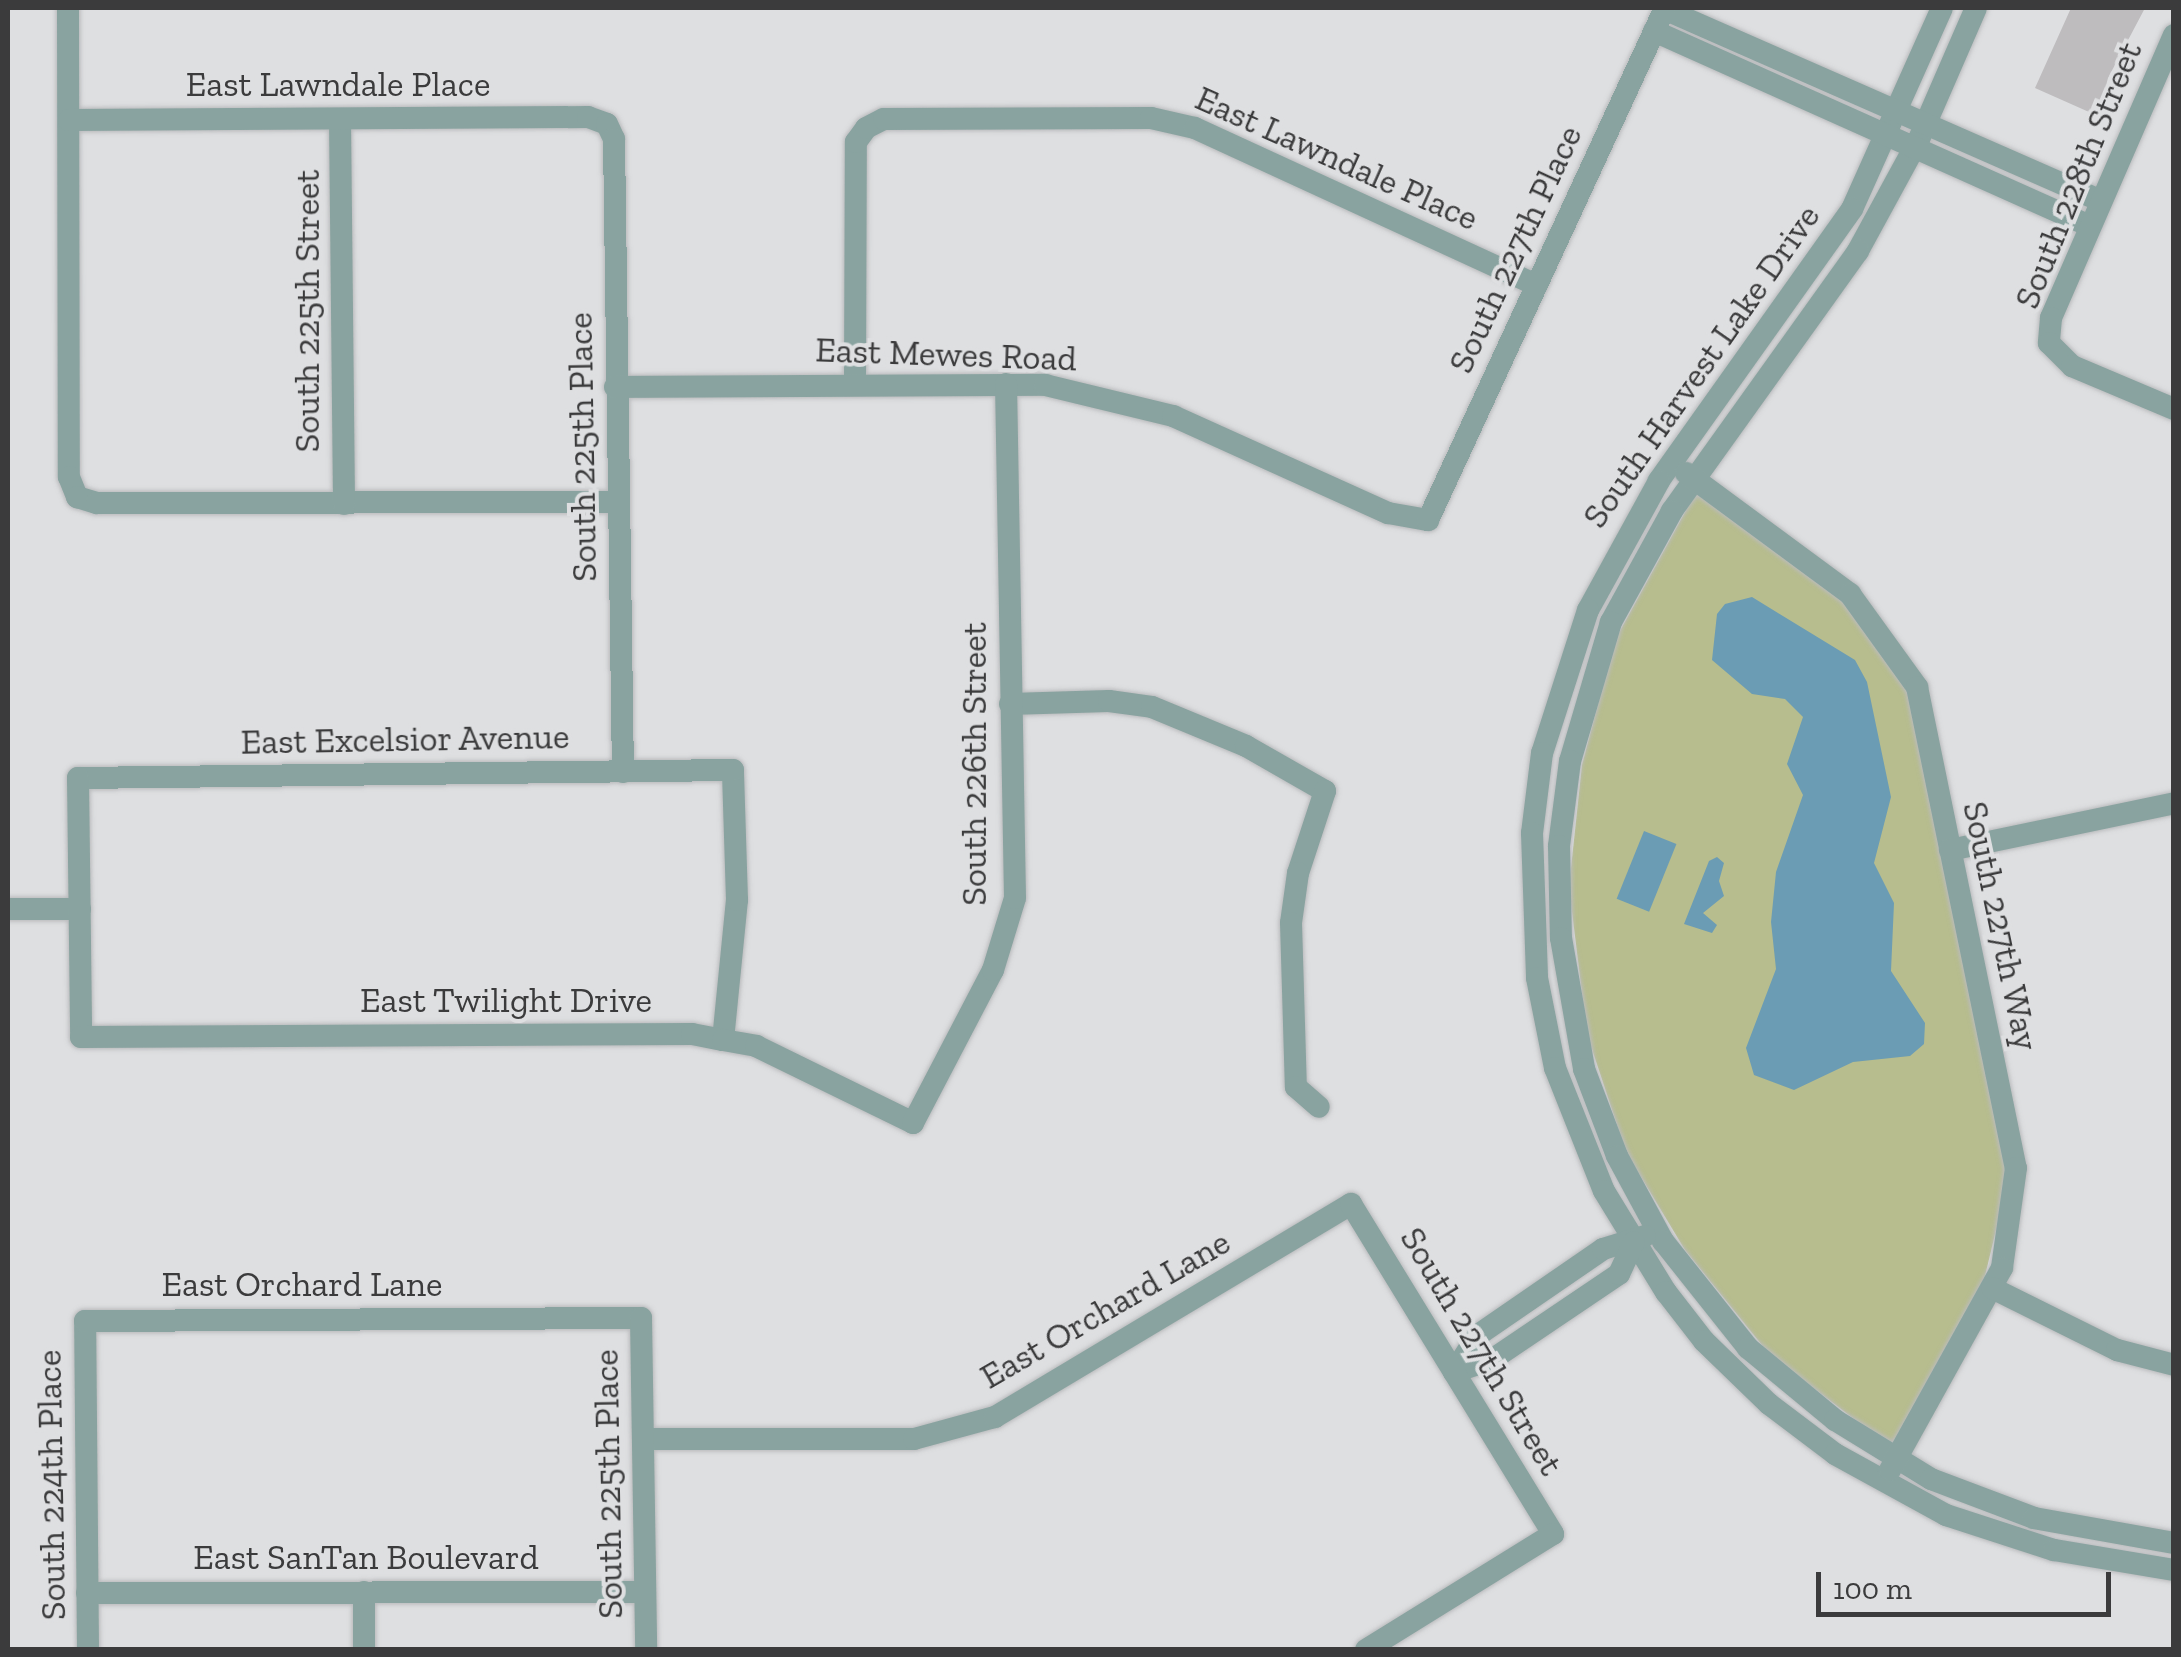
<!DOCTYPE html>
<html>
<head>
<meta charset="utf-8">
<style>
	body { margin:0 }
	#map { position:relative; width:2181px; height:1657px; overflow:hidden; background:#dedfe1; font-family:"Zilla Slab",serif }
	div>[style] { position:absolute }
	.green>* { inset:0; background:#b7bd8e }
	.water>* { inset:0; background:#6b9cb4; transform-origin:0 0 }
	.building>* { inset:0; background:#bebcbe }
	.roads { filter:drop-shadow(0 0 2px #babbbd) drop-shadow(0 0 2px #babbbd) }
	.street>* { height:22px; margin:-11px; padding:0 11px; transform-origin:11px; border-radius:11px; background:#89a3a0 }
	span { translate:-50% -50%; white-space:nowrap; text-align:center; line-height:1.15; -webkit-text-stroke:8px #dedfe1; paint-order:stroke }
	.street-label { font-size:35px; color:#3b3b3c }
	.frame { position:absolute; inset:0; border:10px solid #3b3b3c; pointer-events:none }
	.scale { position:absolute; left:1816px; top:1572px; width:295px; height:45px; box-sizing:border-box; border:5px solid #3b3b3c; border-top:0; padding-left:12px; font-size:30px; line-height:35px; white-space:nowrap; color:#3b3b3c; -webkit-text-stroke:8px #dedfe1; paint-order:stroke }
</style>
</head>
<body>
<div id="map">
	<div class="green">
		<div style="clip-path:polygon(1696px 492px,1851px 605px,1906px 685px,2009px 1176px,1984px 1280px,1891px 1447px,1770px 1355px,1685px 1250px,1626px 1152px,1587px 1034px,1569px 887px,1582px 765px,1615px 640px)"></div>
	</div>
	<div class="water">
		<div style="clip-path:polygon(1752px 597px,1855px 660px,1867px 682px,1891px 797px,1874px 863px,1894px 903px,1891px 971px,1925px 1023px,1924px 1044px,1910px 1056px,1853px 1062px,1794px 1090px,1754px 1075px,1746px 1048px,1776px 969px,1771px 922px,1776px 872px,1803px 795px,1787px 764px,1803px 717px,1785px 699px,1752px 694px,1712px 660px,1717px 614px,1725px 604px)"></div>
		<div style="left:1644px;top:831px;width:35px;height:73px;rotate:22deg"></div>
		<div style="clip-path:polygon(1717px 857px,1724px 863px,1719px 881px,1724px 896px,1703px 913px,1717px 925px,1712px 933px,1684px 924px,1709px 861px)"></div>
	</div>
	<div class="building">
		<div style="clip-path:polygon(2071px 8px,2145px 8px,2108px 78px,2098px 116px,2035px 88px)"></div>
	</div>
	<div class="roads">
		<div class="street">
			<div style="left:68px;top:8px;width:469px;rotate:89.9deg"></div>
			<div style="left:69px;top:477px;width:22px;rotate:68deg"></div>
			<div style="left:77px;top:497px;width:21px;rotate:17deg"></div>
			<div style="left:97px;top:503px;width:520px;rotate:-0.11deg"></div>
			<div style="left:1942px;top:8px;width:220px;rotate:114.1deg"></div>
			<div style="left:1852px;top:209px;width:334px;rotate:125.4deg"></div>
			<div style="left:1659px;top:481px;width:147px;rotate:118.8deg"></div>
			<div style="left:1588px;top:610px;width:150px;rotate:107.8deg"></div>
			<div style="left:1542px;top:753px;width:81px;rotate:97.1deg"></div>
			<div style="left:1532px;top:833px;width:145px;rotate:88deg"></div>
			<div style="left:1537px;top:978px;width:92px;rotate:78.7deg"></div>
			<div style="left:1555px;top:1068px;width:132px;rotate:68.3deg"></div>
			<div style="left:1604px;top:1191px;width:119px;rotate:58.5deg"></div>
			<div style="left:1666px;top:1292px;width:62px;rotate:52.2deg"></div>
			<div style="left:1704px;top:1341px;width:91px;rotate:44.1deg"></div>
			<div style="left:1769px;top:1404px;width:83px;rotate:37.1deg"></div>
			<div style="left:1835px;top:1454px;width:127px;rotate:28.8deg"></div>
			<div style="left:1946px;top:1515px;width:114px;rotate:18deg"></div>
			<div style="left:2054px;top:1550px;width:122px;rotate:9.5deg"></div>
			<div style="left:1976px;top:8px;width:143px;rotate:113.5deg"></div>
			<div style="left:1919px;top:139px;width:128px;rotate:118.6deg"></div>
			<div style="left:1858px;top:251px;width:320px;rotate:125.6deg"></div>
			<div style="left:1672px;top:511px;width:127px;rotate:118.8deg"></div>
			<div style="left:1611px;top:622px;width:145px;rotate:106.4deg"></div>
			<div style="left:1570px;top:761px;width:86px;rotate:97.4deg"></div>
			<div style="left:1559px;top:846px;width:92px;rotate:88.8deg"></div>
			<div style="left:1561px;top:938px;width:133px;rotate:80deg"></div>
			<div style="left:1584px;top:1069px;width:93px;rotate:69.2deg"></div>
			<div style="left:1617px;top:1156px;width:97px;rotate:61.6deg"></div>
			<div style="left:1663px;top:1241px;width:137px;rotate:51.5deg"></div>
			<div style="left:1748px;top:1348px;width:113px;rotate:39.6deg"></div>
			<div style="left:1835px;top:1420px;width:113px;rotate:31.6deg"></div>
			<div style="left:1931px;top:1479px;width:110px;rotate:20.7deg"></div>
			<div style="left:2034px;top:1518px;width:142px;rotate:10.1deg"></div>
			<div style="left:1664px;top:9px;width:476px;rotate:23.7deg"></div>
			<div style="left:1654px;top:31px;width:475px;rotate:24.1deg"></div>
			<div style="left:2174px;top:35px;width:309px;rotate:113.5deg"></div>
			<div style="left:2051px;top:318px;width:25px;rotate:95deg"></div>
			<div style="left:2049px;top:343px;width:33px;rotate:45deg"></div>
			<div style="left:2072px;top:366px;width:111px;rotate:22.9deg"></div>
			<div style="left:340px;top:119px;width:385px;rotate:89.4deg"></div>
			<div style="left:69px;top:120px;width:519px;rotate:-0.33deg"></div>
			<div style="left:588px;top:117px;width:20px;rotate:20deg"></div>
			<div style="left:607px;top:124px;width:17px;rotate:65deg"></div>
			<div style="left:614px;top:139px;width:633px;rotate:89.19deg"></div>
			<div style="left:855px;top:384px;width:242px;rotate:-89.8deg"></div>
			<div style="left:856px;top:142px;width:17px;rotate:-54deg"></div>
			<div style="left:866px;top:128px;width:20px;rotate:-27deg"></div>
			<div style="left:884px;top:119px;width:267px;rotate:-0.2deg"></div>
			<div style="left:1151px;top:118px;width:45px;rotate:12.8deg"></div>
			<div style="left:1195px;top:128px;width:376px;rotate:24.7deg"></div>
			<div style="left:615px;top:387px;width:430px;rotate:-0.3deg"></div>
			<div style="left:1045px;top:385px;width:132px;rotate:13.6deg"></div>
			<div style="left:1173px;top:416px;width:236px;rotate:24.3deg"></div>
			<div style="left:1388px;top:513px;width:41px;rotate:9.9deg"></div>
			<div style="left:1428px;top:520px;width:564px;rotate:-65.16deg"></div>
			<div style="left:1686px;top:473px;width:204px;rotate:36.4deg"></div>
			<div style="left:1850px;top:594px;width:115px;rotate:54.2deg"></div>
			<div style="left:1917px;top:687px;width:491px;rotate:78.4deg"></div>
			<div style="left:2016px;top:1168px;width:101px;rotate:98deg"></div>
			<div style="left:2002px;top:1268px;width:231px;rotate:119deg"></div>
			<div style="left:1010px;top:704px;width:99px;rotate:-1.7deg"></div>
			<div style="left:1109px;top:701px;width:43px;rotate:7.9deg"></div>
			<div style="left:1152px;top:707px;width:102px;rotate:22.5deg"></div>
			<div style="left:1246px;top:746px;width:91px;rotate:29.7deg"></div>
			<div style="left:1325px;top:791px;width:86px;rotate:108.2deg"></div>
			<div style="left:1298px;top:873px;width:50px;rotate:98deg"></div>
			<div style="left:1291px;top:923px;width:164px;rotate:88.3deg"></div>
			<div style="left:1296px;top:1087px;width:30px;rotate:41deg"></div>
			<div style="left:1950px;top:850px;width:229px;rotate:-11.8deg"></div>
			<div style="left:8px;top:909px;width:72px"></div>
			<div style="left:723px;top:1040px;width:141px;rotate:-84.3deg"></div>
			<div style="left:737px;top:900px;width:130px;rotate:-91.8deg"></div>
			<div style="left:733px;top:770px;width:655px;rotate:179.3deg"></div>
			<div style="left:78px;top:778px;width:259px;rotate:89.3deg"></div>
			<div style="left:81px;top:1037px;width:611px;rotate:-0.28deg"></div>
			<div style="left:692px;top:1034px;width:32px;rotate:11deg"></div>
			<div style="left:723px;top:1040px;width:34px;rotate:10deg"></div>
			<div style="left:756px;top:1046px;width:175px;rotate:26.1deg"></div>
			<div style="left:913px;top:1123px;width:173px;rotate:-62.4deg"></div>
			<div style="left:993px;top:970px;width:75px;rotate:-73deg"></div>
			<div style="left:1015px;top:898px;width:514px;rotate:-91deg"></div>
			<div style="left:1992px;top:1288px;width:140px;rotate:26.4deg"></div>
			<div style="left:2117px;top:1350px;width:59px;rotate:14.7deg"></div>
			<div style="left:1454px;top:1372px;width:44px;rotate:-57deg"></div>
			<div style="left:1478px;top:1335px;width:152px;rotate:-34.5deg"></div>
			<div style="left:1603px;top:1249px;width:44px;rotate:-17.2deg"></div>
			<div style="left:1454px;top:1372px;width:41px;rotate:-18.4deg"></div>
			<div style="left:1493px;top:1359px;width:152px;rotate:-34deg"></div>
			<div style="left:1619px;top:1274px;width:35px;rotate:-65deg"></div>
			<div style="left:643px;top:1439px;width:271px"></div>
			<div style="left:914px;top:1439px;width:84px;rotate:-15.2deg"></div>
			<div style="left:995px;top:1417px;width:415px;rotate:-30.9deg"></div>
			<div style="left:1351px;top:1204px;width:387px;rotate:58.5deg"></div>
			<div style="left:1553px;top:1534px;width:220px;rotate:148.2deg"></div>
			<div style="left:87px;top:1593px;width:558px;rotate:-0.1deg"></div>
			<div style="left:88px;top:1650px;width:329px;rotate:-90.5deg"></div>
			<div style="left:85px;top:1321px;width:556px;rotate:-0.31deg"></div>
			<div style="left:641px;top:1318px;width:332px;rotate:89.1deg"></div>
			<div style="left:364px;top:1650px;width:58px;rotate:-90deg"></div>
		</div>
	</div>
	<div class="street-label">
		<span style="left:338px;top:84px">East Lawndale Place</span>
		<span style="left:1337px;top:158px;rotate:24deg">East Lawndale Place</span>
		<span style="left:2078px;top:175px;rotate:-68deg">South 228th Street</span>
		<span style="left:1515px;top:249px;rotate:-65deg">South 227th Place</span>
		<span style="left:307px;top:311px;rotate:-90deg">South 225th Street</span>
		<span style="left:946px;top:354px;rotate:2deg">East Mewes Road</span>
		<span style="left:1701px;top:366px;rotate:-55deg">South Harvest Lake Drive</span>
		<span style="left:582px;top:447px;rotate:-91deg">South 225th Place</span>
		<span style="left:405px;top:739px;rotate:-1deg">East Excelsior Avenue</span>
		<span style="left:974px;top:764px;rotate:-90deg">South 226th Street</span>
		<span style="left:2001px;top:926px;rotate:78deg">South 227th Way</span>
		<span style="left:506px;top:1000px">East Twilight Drive</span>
		<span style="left:302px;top:1284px">East Orchard Lane</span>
		<span style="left:1105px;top:1309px;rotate:-30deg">East Orchard Lane</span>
		<span style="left:1482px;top:1351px;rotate:59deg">South 227th Street</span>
		<span style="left:608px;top:1484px;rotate:-91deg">South 225th Place</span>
		<span style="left:51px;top:1485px;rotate:-91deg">South 224th Place</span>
		<span style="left:366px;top:1557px">East SanTan Boulevard</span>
	</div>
	<div class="frame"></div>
	<div class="scale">100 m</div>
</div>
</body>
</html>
